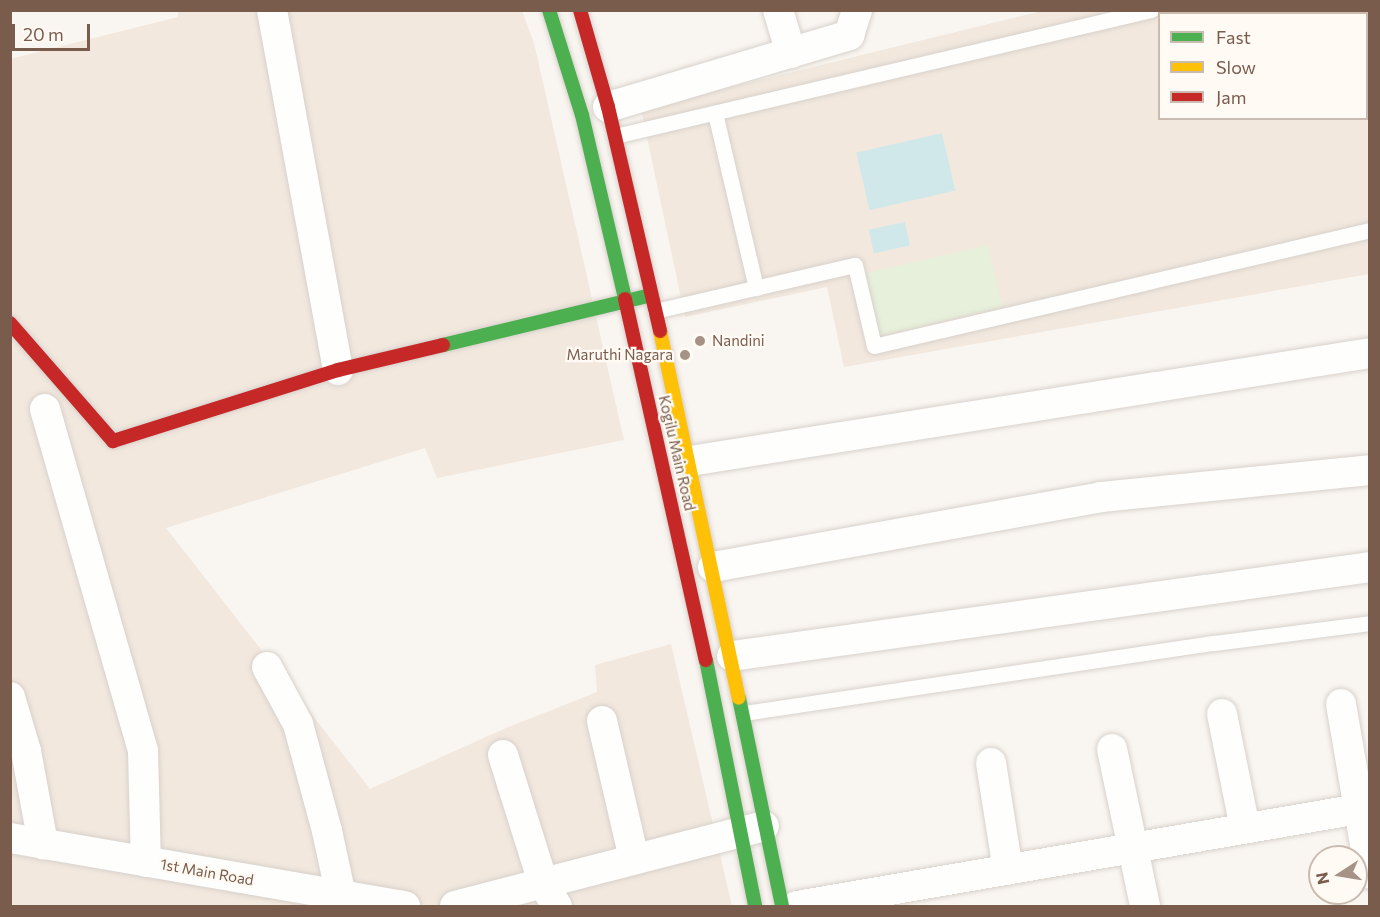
<!DOCTYPE html>
<html>
<head>
<meta charset="utf-8">
<style>
	body { margin:0 }
	#map { position:relative; width:1380px; height:917px; overflow:hidden; background:#f9f5f0; font-family:Commissioner,sans-serif }
	div>[style] { position:absolute }
	.residential>* { inset:0; background:#f2e8de }
	.green>* { inset:0; background:#e7f0db; transform-origin:0 0 }
	.water>* { inset:0; background:#d0e8ea; transform-origin:0 0 }
	.roads { filter:drop-shadow(0 0 2px #d7d1cb) drop-shadow(0 0 2px #d7d1cb) }
	.lane>* { height:15px; margin:-7.5px; padding:0 7.5px; transform-origin:7.5px; border-radius:7.5px; background:#fefefd }
	.street>* { height:30px; margin:-15px; padding:0 15px; transform-origin:15px; border-radius:15px; background:#fefefd }
	.fast>* { height:14px; margin:-7px; padding:0 7px; transform-origin:7px; border-radius:7px; background:#4caf50 }
	.slow>* { height:14px; margin:-7px; padding:0 7px; transform-origin:7px; border-radius:7px; background:#ffc107 }
	.jam>* { height:14px; margin:-7px; padding:0 7px; transform-origin:7px; border-radius:7px; background:#c62828 }
	.dots>* { width:16px; height:16px; translate:-50% -50%; box-sizing:border-box; border:3px solid #fffaf3; border-radius:50% }
	span { translate:-50% -50%; white-space:nowrap; text-align:center; line-height:1.15; -webkit-text-stroke:4.5px #fffaf3; paint-order:stroke }
	.poi-label { font-size:15px; color:#7a5c4d }
	.left { translate:0 -50%; text-align:left }
	.right { translate:-100% -50%; text-align:right }
	.street-label { font-size:15px; color:#7a5c4d }
	.frame { position:absolute; inset:0; border:12px solid #7a5c4d; pointer-events:none }
	.legend { position:absolute; left:1158px; top:12px; width:210px; height:108px; box-sizing:border-box; background:#fffaf3; border:2px solid #cabbb1; margin:0; padding:8px 10px; list-style:none; font-size:18px; color:#7a5c4d }
	.legend li { display:flex; align-items:center; gap:12px; height:30px }
	.legend b { width:30px; border:2px solid #cabbb1 }
	.north { position:absolute; left:1308px; top:845px; width:60px; height:60px; box-sizing:border-box; background:#fffaf3; border:2px solid #cabbb1; border-radius:50%; rotate:258deg; font-size:16px; font-weight:700; line-height:24px; text-align:center; color:#7a5c4d }
	.north::after { content:''; display:block; margin:auto; width:21px; height:27px; background:#a69286; clip-path:polygon(50% 0,100% 100%,50% 72%,0 100%) }
	.scale { position:absolute; left:12px; top:24px; width:78px; height:27px; box-sizing:border-box; border:3px solid #7a5c4d; border-top:0; padding-left:8px; font-size:18px; line-height:21px; white-space:nowrap; color:#7a5c4d; -webkit-text-stroke:4px #fffaf3; paint-order:stroke }
</style>
</head>
<body>
<div id="map">
	<div class="residential">
		<div style="clip-path:polygon(178px 11px,522px 11px,534px 43px,624px 440px,437px 478px,425px 448px,166px 528px,370px 789px,506px 728px,597px 692px,595px 665px,671px 644px,732px 906px,11px 906px,10px 59px,178px 17px)"></div>
		<div style="clip-path:polygon(evenodd,1042px 11px,1369px 11px,1369px 274px,844px 367px,827px 287px,685px 317px,641px 109px,1042px 11px,1160px 14px,1366px 14px,1366px 118px,1160px 118px,1160px 14px)"></div>
	</div>
	<div class="green">
		<div style="left:988px;top:245px;width:64px;height:125px;rotate:77deg"></div>
	</div>
	<div class="water">
		<div style="left:942px;top:133px;width:59px;height:88px;rotate:77deg"></div>
		<div style="left:905px;top:222px;width:24px;height:37px;rotate:78deg"></div>
	</div>
	<div class="roads">
		<div class="lane">
			<div style="left:715px;top:113px;width:180px;rotate:76.8deg"></div>
			<div style="left:615px;top:136px;width:551px;rotate:-13.23deg"></div>
			<div style="left:655px;top:311px;width:205px;rotate:-13deg"></div>
			<div style="left:855px;top:265px;width:83px;rotate:76.8deg"></div>
			<div style="left:874px;top:346px;width:509px;rotate:-13.16deg"></div>
			<div style="left:744px;top:713px;width:475px;rotate:-8.5deg"></div>
			<div style="left:1214px;top:643px;width:157px;rotate:-7.3deg"></div>
		</div>
		<div class="street">
			<div style="left:272px;top:10px;width:366px;rotate:79.6deg"></div>
			<div style="left:778px;top:10px;width:45px;rotate:73.2deg"></div>
			<div style="left:608px;top:107px;width:252px;rotate:-16.6deg"></div>
			<div style="left:849px;top:35px;width:26px;rotate:-72deg"></div>
			<div style="left:45px;top:409px;width:356px;rotate:74deg"></div>
			<div style="left:143px;top:751px;width:111px;rotate:88.5deg"></div>
			<div style="left:690px;top:461px;width:689px;rotate:-9.02deg"></div>
			<div style="left:713px;top:567px;width:394px;rotate:-10.2deg"></div>
			<div style="left:1101px;top:497px;width:270px;rotate:-5.7deg"></div>
			<div style="left:732px;top:656px;width:644px;rotate:-7.94deg"></div>
			<div style="left:267px;top:667px;width:65px;rotate:61.5deg"></div>
			<div style="left:298px;top:724px;width:111px;rotate:74.8deg"></div>
			<div style="left:327px;top:831px;width:66px;rotate:77.8deg"></div>
			<div style="left:10px;top:697px;width:56px;rotate:73.5deg"></div>
			<div style="left:26px;top:751px;width:95px;rotate:79.6deg"></div>
			<div style="left:1341px;top:704px;width:172px;rotate:80.3deg"></div>
			<div style="left:1222px;top:714px;width:116px;rotate:78.6deg"></div>
			<div style="left:602px;top:721px;width:142px;rotate:76.9deg"></div>
			<div style="left:1112px;top:749px;width:160px;rotate:78.1deg"></div>
			<div style="left:503px;top:755px;width:134px;rotate:72.6deg"></div>
			<div style="left:543px;top:883px;width:27px;rotate:59deg"></div>
			<div style="left:991px;top:763px;width:108px;rotate:81deg"></div>
			<div style="left:10px;top:838px;width:401px;rotate:9.8deg"></div>
			<div style="left:455px;top:906px;width:319px;rotate:-14.5deg"></div>
			<div style="left:797px;top:906px;width:581px;rotate:-9.8deg"></div>
		</div>
		<div class="fast">
			<div style="left:549px;top:10px;width:110px;rotate:72.6deg"></div>
			<div style="left:582px;top:115px;width:189px;rotate:76.8deg"></div>
			<div style="left:443px;top:345px;width:210px;rotate:-13.5deg"></div>
			<div style="left:706px;top:660px;width:251px;rotate:78.7deg"></div>
			<div style="left:739px;top:698px;width:212px;rotate:78.3deg"></div>
		</div>
		<div class="slow">
			<div style="left:660px;top:331px;width:375px;rotate:77.9deg"></div>
		</div>
		<div class="jam">
			<div style="left:580px;top:10px;width:101px;rotate:73.9deg"></div>
			<div style="left:608px;top:107px;width:230px;rotate:76.9deg"></div>
			<div style="left:625px;top:299px;width:370px;rotate:77.4deg"></div>
			<div style="left:10px;top:323px;width:157px;rotate:48.9deg"></div>
			<div style="left:113px;top:441px;width:236px;rotate:-17.5deg"></div>
			<div style="left:338px;top:370px;width:108px;rotate:-13.4deg"></div>
		</div>
	</div>
	<div class="dots">
		<div style="left:700px;top:341px;background:#a69286"></div>
		<div style="left:685px;top:355px;background:#a69286"></div>
	</div>
	<div class="poi-label">
		<span class="left" style="left:712px;top:341px">Nandini</span>
		<span class="right" style="left:673px;top:355px">Maruthi Nagara</span>
	</div>
	<div class="street-label">
		<span style="left:677px;top:453px;rotate:77deg">Kogilu Main Road</span>
		<span style="left:207px;top:872px;rotate:10deg">1st Main Road</span>
	</div>
	<div class="frame"></div>
	<ul class="legend">
	<li><b style="height:8px;background:#4caf50"></b>Fast</li>
	<li><b style="height:8px;background:#ffc107"></b>Slow</li>
	<li><b style="height:8px;background:#c62828"></b>Jam</li>
	</ul>
	<div class="north">N</div>
	<div class="scale">20 m</div>
</div>
</body>
</html>
